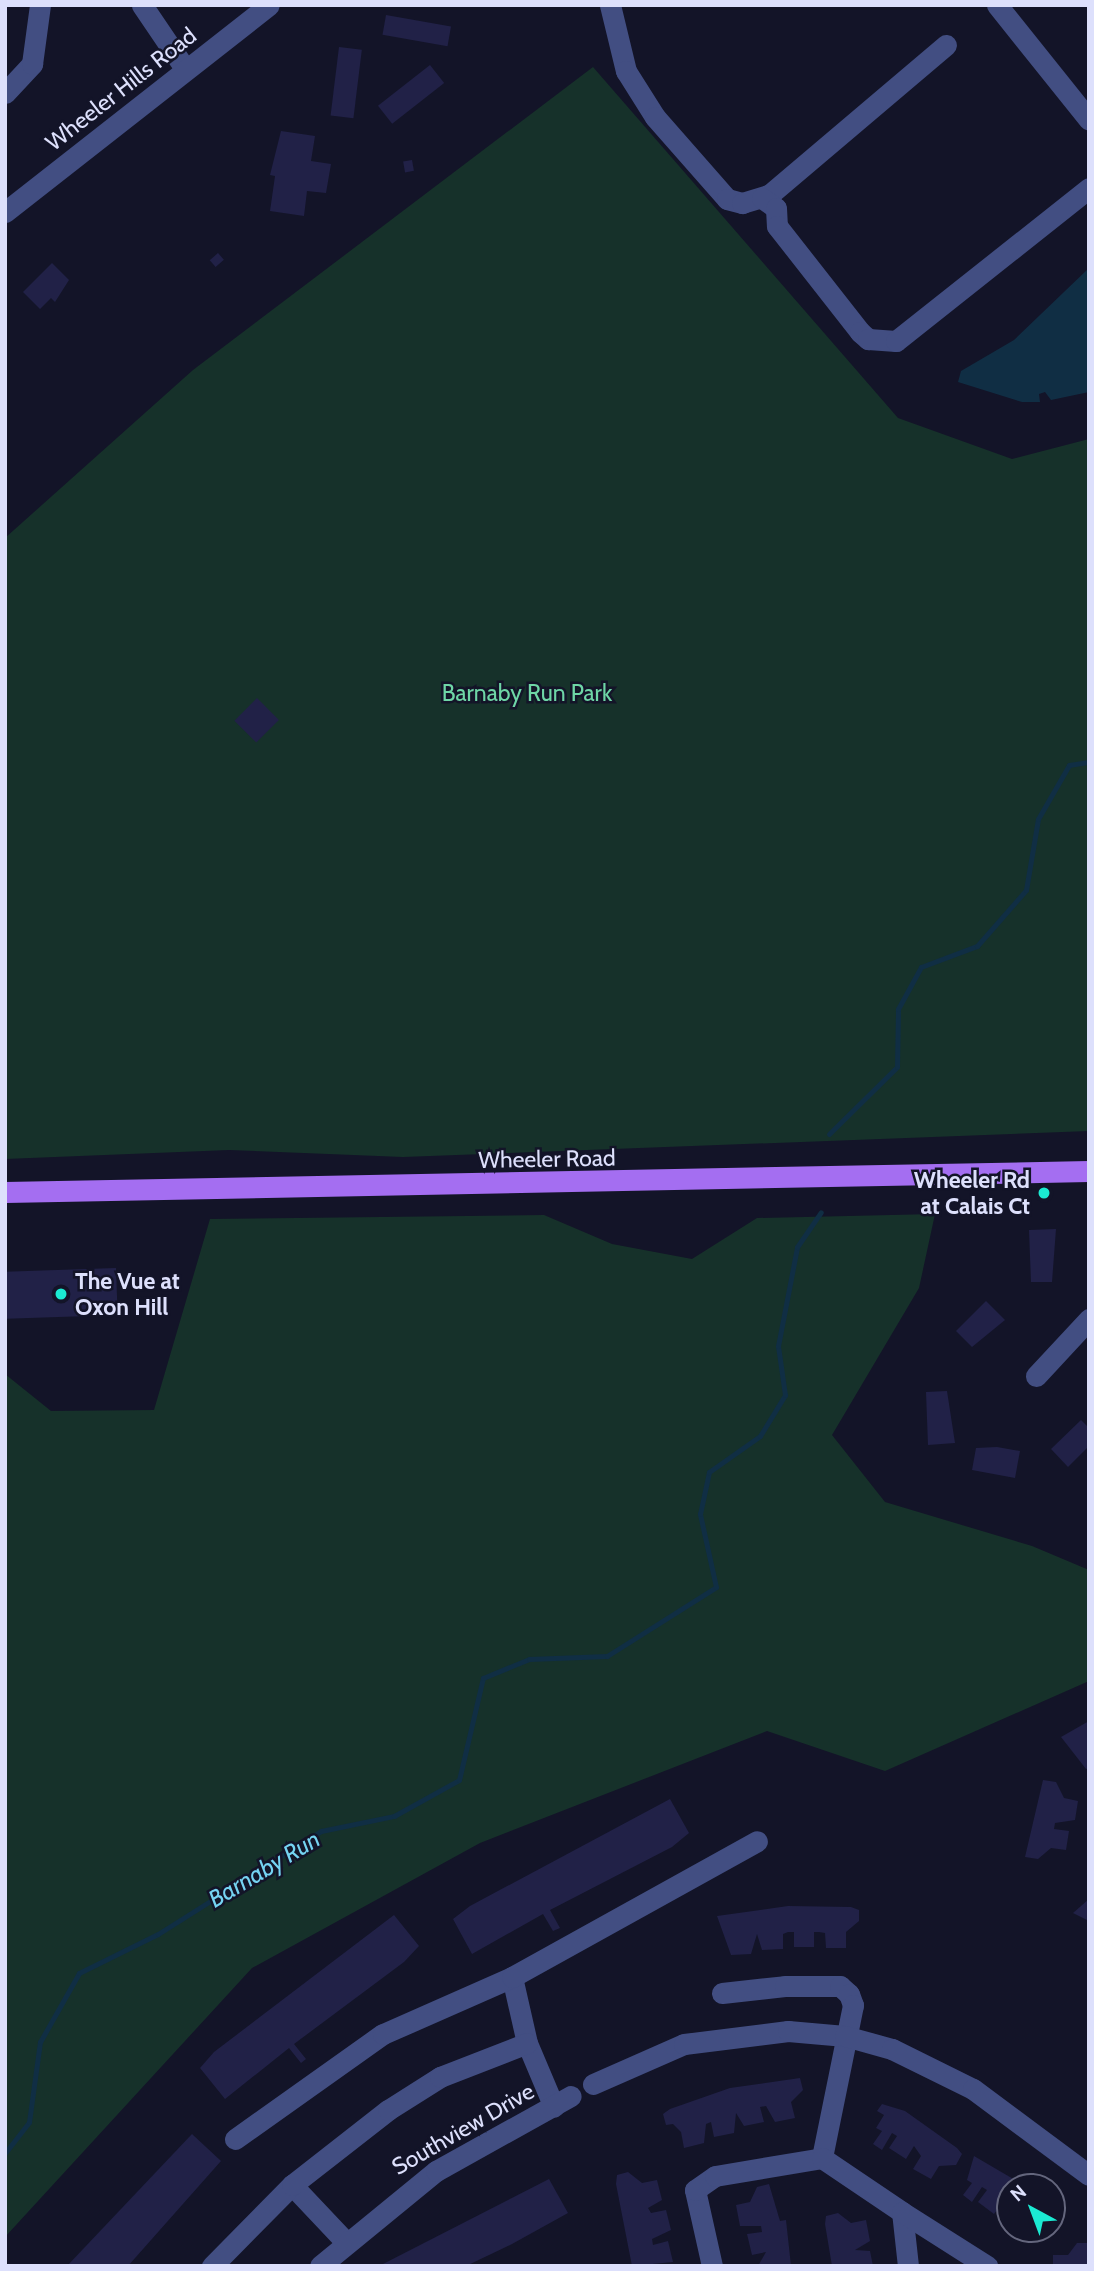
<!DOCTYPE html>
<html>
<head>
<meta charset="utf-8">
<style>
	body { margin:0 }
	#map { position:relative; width:1094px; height:2271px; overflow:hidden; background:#131428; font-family:Cabin,sans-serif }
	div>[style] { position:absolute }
	.green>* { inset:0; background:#16312a }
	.water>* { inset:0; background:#102e44 }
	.stream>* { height:5px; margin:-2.5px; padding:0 2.5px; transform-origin:2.5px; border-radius:2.5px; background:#102e44 }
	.building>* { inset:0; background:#212147; transform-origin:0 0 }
	.minor>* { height:21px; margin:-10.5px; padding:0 10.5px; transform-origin:10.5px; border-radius:10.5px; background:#424e82 }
	.major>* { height:21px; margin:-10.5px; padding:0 10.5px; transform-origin:10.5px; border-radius:10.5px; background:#a46ef1 }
	.dots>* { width:19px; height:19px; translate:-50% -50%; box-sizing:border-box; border:4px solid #131428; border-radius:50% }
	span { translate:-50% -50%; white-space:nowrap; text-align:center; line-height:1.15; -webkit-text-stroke:5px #131428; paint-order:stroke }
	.street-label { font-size:23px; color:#dde0fc }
	.park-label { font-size:23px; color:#6ed6a6 }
	.poi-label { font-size:23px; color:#dde0fc; font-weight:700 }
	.right { translate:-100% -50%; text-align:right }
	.left { translate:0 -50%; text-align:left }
	.water-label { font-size:24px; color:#75d3f2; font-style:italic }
	.frame { position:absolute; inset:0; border:7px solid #dde0fc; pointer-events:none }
	.north { position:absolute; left:996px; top:2173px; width:70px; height:70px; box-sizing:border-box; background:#131428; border:2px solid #64667d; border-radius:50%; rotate:319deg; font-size:19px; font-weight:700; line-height:28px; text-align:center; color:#dde0fc }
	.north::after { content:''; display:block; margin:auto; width:24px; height:32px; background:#1bead2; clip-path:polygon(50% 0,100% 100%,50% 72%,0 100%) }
</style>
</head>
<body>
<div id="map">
	<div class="green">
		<div style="clip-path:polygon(593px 67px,898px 418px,1012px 459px,1089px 439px,1089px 1131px,403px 1157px,229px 1150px,5px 1159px,5px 538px,193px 370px)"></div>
		<div style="clip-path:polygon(935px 1214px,919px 1288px,832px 1435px,885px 1502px,1032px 1546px,1089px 1570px,1089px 1681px,885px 1771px,767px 1731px,480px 1843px,252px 1968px,5px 2237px,5px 1374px,51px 1411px,154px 1410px,210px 1219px,544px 1215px,612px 1244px,692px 1259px,757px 1218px)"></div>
	</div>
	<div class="water">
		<div style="clip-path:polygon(1089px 268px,1089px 392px,1051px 400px,1045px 392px,1039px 394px,1040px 402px,1022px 402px,958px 382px,961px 371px,1014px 340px)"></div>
	</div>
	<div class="stream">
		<div style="left:829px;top:1134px;width:95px;rotate:-44.6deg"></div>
		<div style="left:897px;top:1067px;width:58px;rotate:-89deg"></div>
		<div style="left:898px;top:1009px;width:48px;rotate:-61.3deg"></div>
		<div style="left:921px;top:967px;width:60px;rotate:-20.6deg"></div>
		<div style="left:977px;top:946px;width:74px;rotate:-48.8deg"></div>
		<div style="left:1026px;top:890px;width:72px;rotate:-80.4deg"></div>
		<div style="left:1038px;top:819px;width:62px;rotate:-60.1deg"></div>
		<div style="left:1069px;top:765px;width:20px;rotate:-9deg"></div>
		<div style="left:5px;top:2153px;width:39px;rotate:-52deg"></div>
		<div style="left:29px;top:2122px;width:81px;rotate:-82.2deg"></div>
		<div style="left:40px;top:2042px;width:79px;rotate:-60.5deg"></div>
		<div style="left:79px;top:1973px;width:88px;rotate:-26.3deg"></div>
		<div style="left:158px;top:1934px;width:193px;rotate:-32.3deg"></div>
		<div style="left:321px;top:1831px;width:75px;rotate:-11.6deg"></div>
		<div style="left:394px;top:1816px;width:74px;rotate:-29deg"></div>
		<div style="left:459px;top:1780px;width:105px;rotate:-76.8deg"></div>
		<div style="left:483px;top:1678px;width:50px;rotate:-22.4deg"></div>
		<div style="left:529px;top:1659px;width:78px;rotate:-2.2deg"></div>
		<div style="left:607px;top:1656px;width:129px;rotate:-32.3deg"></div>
		<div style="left:716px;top:1587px;width:75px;rotate:-102.4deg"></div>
		<div style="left:700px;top:1514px;width:43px;rotate:-77.9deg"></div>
		<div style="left:709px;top:1472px;width:62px;rotate:-35.2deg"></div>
		<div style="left:760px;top:1436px;width:48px;rotate:-58.6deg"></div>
		<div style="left:785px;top:1395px;width:49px;rotate:-98.1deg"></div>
		<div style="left:778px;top:1346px;width:101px;rotate:-79.1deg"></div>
		<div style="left:797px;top:1247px;width:42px;rotate:-55.6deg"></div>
	</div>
	<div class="building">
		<div style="left:386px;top:15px;width:66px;height:20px;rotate:10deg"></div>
		<div style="left:339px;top:47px;width:23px;height:69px;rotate:7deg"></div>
		<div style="left:430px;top:65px;width:23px;height:66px;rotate:52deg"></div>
		<div style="clip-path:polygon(281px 131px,315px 136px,311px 161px,331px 164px,326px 193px,307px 191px,304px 216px,270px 211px,275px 176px,270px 175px)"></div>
		<div style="left:412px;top:160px;width:11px;height:9px;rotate:80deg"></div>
		<div style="left:218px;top:253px;width:9px;height:11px;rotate:49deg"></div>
		<div style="clip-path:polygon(52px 263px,69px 280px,55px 302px,51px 298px,40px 309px,23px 292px)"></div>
		<div style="left:257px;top:698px;width:31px;height:32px;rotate:45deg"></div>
		<div style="clip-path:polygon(1056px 1229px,1052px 1282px,1031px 1282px,1029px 1230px)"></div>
		<div style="left:116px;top:1268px;width:47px;height:111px;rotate:88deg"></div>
		<div style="clip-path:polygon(986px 1301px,1005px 1320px,972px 1347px,956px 1331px)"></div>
		<div style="clip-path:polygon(947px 1391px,955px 1443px,928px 1445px,926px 1392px)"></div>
		<div style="clip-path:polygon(1081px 1420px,1089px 1428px,1089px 1446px,1068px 1467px,1051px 1449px)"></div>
		<div style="clip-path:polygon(997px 1447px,1020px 1451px,1015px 1478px,972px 1470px,976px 1448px)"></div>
		<div style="clip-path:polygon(1089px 1721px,1089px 1768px,1086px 1769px,1061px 1737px)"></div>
		<div style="clip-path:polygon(1043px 1780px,1056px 1782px,1064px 1798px,1078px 1801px,1075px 1820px,1055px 1823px,1054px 1829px,1069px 1831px,1066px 1850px,1051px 1848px,1038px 1859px,1025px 1857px)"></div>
		<div style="clip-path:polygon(670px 1799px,689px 1833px,672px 1847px,550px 1910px,560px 1928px,553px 1931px,543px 1914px,472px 1954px,453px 1919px,470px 1906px)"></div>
		<div style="clip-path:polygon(1089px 1899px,1089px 1921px,1073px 1913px)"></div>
		<div style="clip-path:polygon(788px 1906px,851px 1907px,859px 1910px,859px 1921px,846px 1932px,846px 1948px,826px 1948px,825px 1933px,819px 1932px,814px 1932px,814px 1947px,794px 1947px,794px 1932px,788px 1932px,783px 1934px,783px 1949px,762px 1950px,757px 1934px,751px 1954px,731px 1955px,717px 1916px)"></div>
		<div style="clip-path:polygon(394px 1915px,419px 1946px,404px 1962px,294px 2044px,306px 2059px,301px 2063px,289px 2048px,225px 2099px,200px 2068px,214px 2052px)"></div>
		<div style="clip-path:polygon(800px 2078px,803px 2090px,791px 2102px,795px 2118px,775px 2122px,766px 2106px,760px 2107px,764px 2122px,744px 2126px,736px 2113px,734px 2133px,714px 2137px,711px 2122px,706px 2124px,704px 2143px,684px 2148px,681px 2132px,673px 2124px,666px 2125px,663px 2114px,670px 2109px,730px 2088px)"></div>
		<div style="clip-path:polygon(882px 2104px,905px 2111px,957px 2148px,962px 2154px,956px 2165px,939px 2166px,931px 2179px,913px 2169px,921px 2156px,914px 2146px,906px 2159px,889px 2148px,897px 2136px,892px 2133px,882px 2150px,873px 2144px,882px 2131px,876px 2128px,884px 2115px,877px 2111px)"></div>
		<div style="clip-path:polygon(192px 2134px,221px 2161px,128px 2266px,67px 2266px)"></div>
		<div style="clip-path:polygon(974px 2156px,1022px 2184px,1010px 2187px,1010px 2229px,1021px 2229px,1016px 2236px,1000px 2224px,1007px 2205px,1003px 2202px,994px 2214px,978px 2202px,987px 2190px,982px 2187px,972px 2202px,963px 2195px,972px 2183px,967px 2180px)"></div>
		<div style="clip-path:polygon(628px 2172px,642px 2183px,657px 2180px,662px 2200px,648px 2208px,651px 2213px,666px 2210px,671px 2230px,652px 2239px,653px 2245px,668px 2241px,673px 2262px,632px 2266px,616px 2184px,617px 2175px)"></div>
		<div style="clip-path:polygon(549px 2179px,568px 2213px,512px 2244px,466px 2266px,383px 2264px)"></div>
		<div style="clip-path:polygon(769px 2184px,780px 2221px,786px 2220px,791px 2266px,758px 2266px,766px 2252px,752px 2255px,747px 2234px,762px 2232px,761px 2226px,740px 2226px,736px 2205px,750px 2202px,757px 2187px)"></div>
		<div style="clip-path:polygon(838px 2213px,851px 2223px,866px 2220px,870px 2241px,855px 2250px,870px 2251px,873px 2266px,832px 2266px,825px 2224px,826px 2216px)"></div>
		<div style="clip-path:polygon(1077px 2243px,1089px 2243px,1089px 2266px,1053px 2266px,1053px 2255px,1068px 2255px)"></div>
	</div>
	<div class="minor">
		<div style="left:142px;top:5px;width:78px;rotate:55.9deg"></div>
		<div style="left:610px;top:5px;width:68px;rotate:76.4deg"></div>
		<div style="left:626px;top:71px;width:54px;rotate:57.8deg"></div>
		<div style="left:655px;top:117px;width:109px;rotate:48.7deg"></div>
		<div style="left:727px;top:199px;width:16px;rotate:15deg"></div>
		<div style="left:742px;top:203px;width:28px;rotate:-17deg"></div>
		<div style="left:769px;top:195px;width:232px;rotate:-40.3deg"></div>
		<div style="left:997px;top:5px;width:147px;rotate:51.3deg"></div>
		<div style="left:5px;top:93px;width:40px;rotate:-47deg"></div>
		<div style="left:32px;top:64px;width:60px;rotate:-82.3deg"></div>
		<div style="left:762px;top:198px;width:17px;rotate:36deg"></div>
		<div style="left:776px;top:208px;width:18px;rotate:87deg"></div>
		<div style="left:777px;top:226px;width:135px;rotate:51.9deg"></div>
		<div style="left:860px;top:332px;width:11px;rotate:41deg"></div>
		<div style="left:868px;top:339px;width:28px;rotate:4deg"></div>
		<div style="left:896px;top:341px;width:246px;rotate:-38.4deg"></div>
		<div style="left:5px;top:212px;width:335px;rotate:-38.1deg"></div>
		<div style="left:1036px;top:1376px;width:78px;rotate:-47.1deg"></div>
		<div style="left:512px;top:1977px;width:68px;rotate:77.2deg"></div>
		<div style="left:527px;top:2043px;width:69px;rotate:67.1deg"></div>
		<div style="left:722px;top:1993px;width:63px;rotate:-6.3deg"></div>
		<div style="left:785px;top:1986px;width:55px"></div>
		<div style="left:840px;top:1986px;width:12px;rotate:42deg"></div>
		<div style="left:849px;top:1994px;width:12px;rotate:70deg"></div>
		<div style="left:853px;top:2005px;width:156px;rotate:101.5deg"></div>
		<div style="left:593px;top:2084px;width:99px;rotate:-23.7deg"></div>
		<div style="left:684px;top:2044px;width:105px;rotate:-7.1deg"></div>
		<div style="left:788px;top:2031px;width:57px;rotate:5deg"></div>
		<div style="left:845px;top:2036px;width:49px;rotate:15.5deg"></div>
		<div style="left:892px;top:2049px;width:90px;rotate:26.3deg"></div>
		<div style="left:973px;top:2089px;width:144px;rotate:36.6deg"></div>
		<div style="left:235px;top:2139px;width:181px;rotate:-35.4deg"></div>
		<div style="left:383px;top:2034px;width:141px;rotate:-23.8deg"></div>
		<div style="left:512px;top:1977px;width:280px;rotate:-29deg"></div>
		<div style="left:292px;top:2185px;width:77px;rotate:46.6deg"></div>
		<div style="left:212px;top:2266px;width:114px;rotate:-45.4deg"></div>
		<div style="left:292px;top:2185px;width:122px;rotate:-38deg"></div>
		<div style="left:388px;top:2110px;width:62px;rotate:-32.4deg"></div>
		<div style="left:440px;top:2077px;width:93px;rotate:-21.3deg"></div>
		<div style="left:320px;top:2266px;width:150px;rotate:-39.3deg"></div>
		<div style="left:436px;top:2171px;width:154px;rotate:-29.1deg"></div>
		<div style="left:712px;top:2266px;width:78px;rotate:-102.6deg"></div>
		<div style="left:695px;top:2190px;width:24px;rotate:-35deg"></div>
		<div style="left:715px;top:2176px;width:109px;rotate:-9.5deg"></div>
		<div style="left:822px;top:2158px;width:97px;rotate:34deg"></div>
		<div style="left:908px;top:2266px;width:54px;rotate:-96.3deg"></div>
		<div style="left:902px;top:2212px;width:101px;rotate:32.4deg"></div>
	</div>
	<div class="major">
		<div style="left:5px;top:1192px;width:1084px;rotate:-1.11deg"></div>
	</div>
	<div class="dots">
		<div style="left:1044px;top:1193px;background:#1bead2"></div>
		<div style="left:61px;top:1294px;background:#1bead2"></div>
	</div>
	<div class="street-label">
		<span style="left:121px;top:89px;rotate:-38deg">Wheeler Hills Road</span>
		<span style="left:547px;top:1159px;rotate:-1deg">Wheeler Road</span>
		<span style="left:463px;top:2129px;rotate:-30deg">Southview Drive</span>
	</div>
	<div class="park-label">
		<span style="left:527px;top:693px">Barnaby Run Park</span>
	</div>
	<div class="poi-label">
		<span class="right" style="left:1030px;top:1193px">Wheeler Rd<br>at Calais Ct</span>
		<span class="left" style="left:75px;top:1294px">The Vue at<br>Oxon Hill</span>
	</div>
	<div class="water-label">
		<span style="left:264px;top:1869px;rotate:-31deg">Barnaby Run</span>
	</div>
	<div class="frame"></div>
	<div class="north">N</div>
</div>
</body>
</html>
